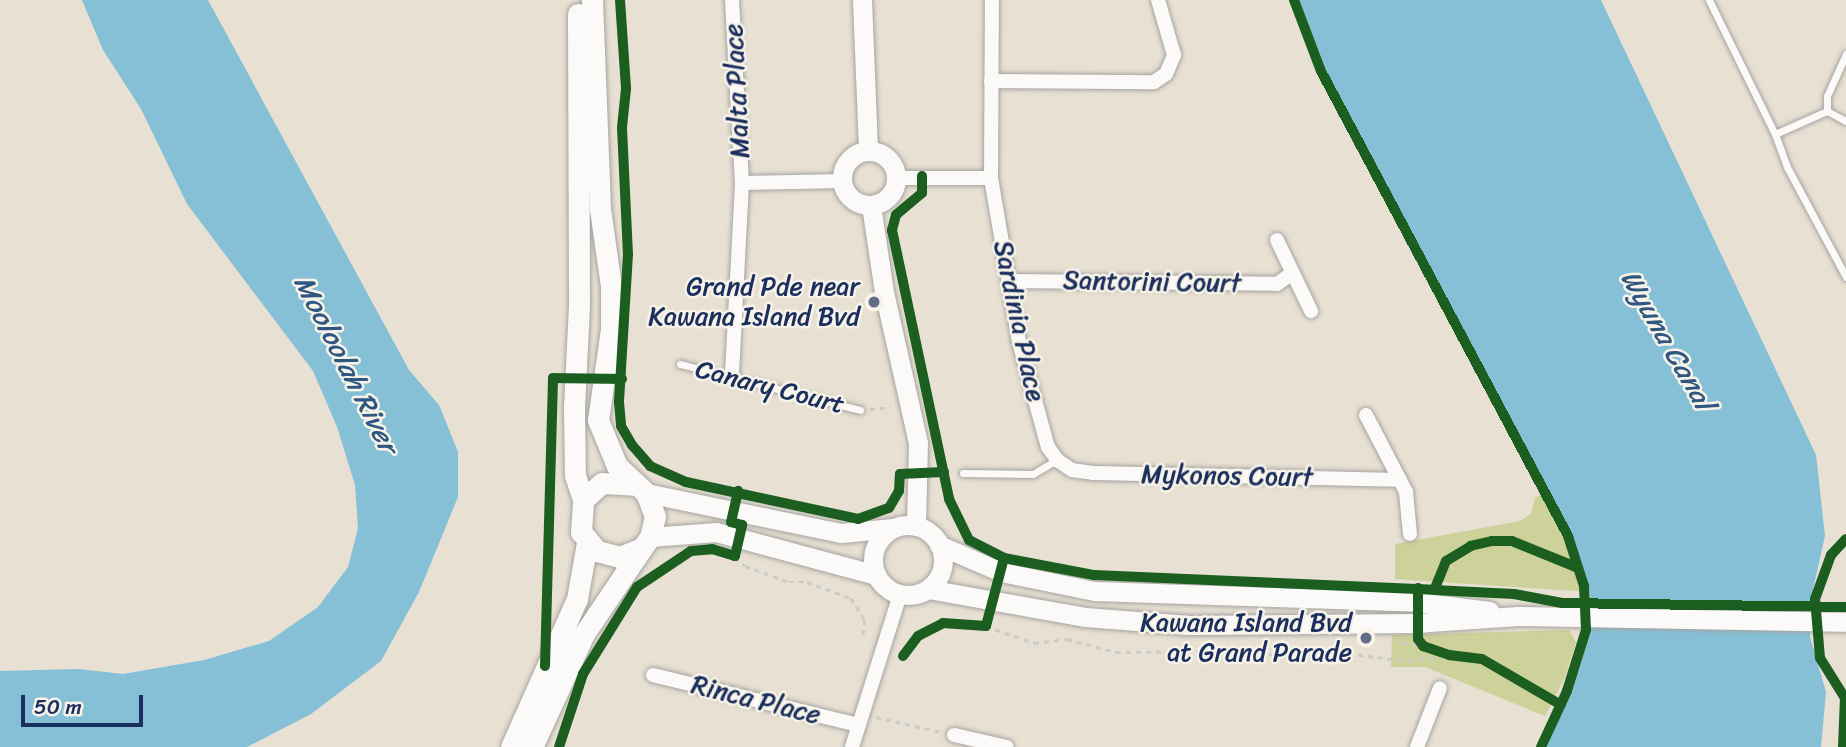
<!DOCTYPE html>
<html>
<head>
<meta charset="utf-8">
<style>
	body { margin:0 }
	#map { position:relative; width:1846px; height:747px; overflow:hidden; background:#e8e0d2; font-family:Sriracha,sans-serif }
	div>[style] { position:absolute }
	.green>* { inset:0; background:#ccd299 }
	.water>* { inset:0; background:#85c0d6 }
	.path>* { height:2.5px; margin-top:-1.25px; transform-origin:0; background:repeating-linear-gradient(90deg,#cbcbca 0 5px,transparent 0 10px) }
	.roads { filter:drop-shadow(0 0 2px #a5a4a2) drop-shadow(0 0 2px #a5a4a2) }
	.lane>* { height:7px; margin:-3.5px; padding:0 3.5px; transform-origin:3.5px; border-radius:3.5px; background:#fcfaf8 }
	.street>* { height:14px; margin:-7px; padding:0 7px; transform-origin:7px; border-radius:7px; background:#fcfaf8 }
	.secondary>* { height:19px; margin:-9.5px; padding:0 9.5px; transform-origin:9.5px; border-radius:9.5px; background:#fcfaf8 }
	.secondary>.ring { margin:-9.5px; padding:0; box-sizing:content-box; background:none; border:19px solid #fcfaf8; border-radius:50% }
	.primary>* { height:21px; margin:-10.5px; padding:0 10.5px; transform-origin:10.5px; border-radius:10.5px; background:#fcfaf8 }
	.cycleway>* { height:10px; margin:-5px; padding:0 5px; transform-origin:5px; border-radius:5px; background:#1b5e20 }
	.dots>* { width:19px; height:19px; translate:-50% -50%; box-sizing:border-box; border:4px solid #f7f3e8; border-radius:50% }
	span { translate:-50% -50%; white-space:nowrap; text-align:center; line-height:1.15; -webkit-text-stroke:5px #f7f3e8; paint-order:stroke }
	.street-label { font-size:26px; color:#1b2f5e }
	.poi-label { font-size:26px; color:#1b2f5e }
	.right { translate:-100% -50%; text-align:right }
	.water-label { font-size:28px; color:#2e5782; font-style:italic }
	.scale { position:absolute; left:21px; top:695px; width:122px; height:32px; box-sizing:border-box; border:4px solid #1b2f5e; border-top:0; padding-left:9px; font-size:21px; line-height:24px; white-space:nowrap; color:#1b2f5e; -webkit-text-stroke:5px #f7f3e8; paint-order:stroke }
</style>
</head>
<body>
<div id="map">
	<div class="green">
		<div style="clip-path:polygon(1547px 492px,1573px 537px,1590px 592px,1395px 579px,1395px 544px,1520px 521px,1531px 514px,1535px 498px)"></div>
		<div style="clip-path:polygon(1569px 630px,1576px 642px,1565px 677px,1545px 716px,1425px 667px,1391px 667px,1392px 635px)"></div>
	</div>
	<div class="water">
		<div style="clip-path:polygon(82px 0,208px 0,409px 370px,439px 405px,458px 452px,458px 497px,419px 592px,381px 661px,311px 714px,247px 747px,0 747px,0 671px,78px 669px,123px 674px,204px 660px,269px 641px,318px 607px,348px 567px,358px 528px,355px 485px,337px 427px,313px 371px,187px 204px,141px 109px,103px 50px)"></div>
		<div style="clip-path:polygon(1299px 0,1601px 0,1816px 455px,1825px 536px,1811px 598px,1810px 637px,1826px 692px,1821px 747px,1545px 747px,1572px 692px,1591px 631px,1590px 592px,1573px 537px,1327px 72px)"></div>
	</div>
	<div class="path">
		<div style="left:870px;top:409px;width:21px;rotate:-5deg"></div>
		<div style="left:944px;top:472px;width:9px;rotate:6deg"></div>
		<div style="left:735px;top:557px;width:13px;rotate:42deg"></div>
		<div style="left:745px;top:566px;width:47px;rotate:20deg"></div>
		<div style="left:789px;top:582px;width:18px"></div>
		<div style="left:807px;top:582px;width:47px;rotate:20deg"></div>
		<div style="left:851px;top:598px;width:26px;rotate:58deg"></div>
		<div style="left:865px;top:620px;width:17px;rotate:97deg"></div>
		<div style="left:986px;top:626px;width:51px;rotate:19.5deg"></div>
		<div style="left:1034px;top:643px;width:33px;rotate:-7deg"></div>
		<div style="left:1067px;top:639px;width:51px;rotate:14.9deg"></div>
		<div style="left:1116px;top:652px;width:133px;rotate:-0.4deg"></div>
		<div style="left:1249px;top:651px;width:46px;rotate:8.8deg"></div>
		<div style="left:1294px;top:658px;width:35px;rotate:-12deg"></div>
		<div style="left:1328px;top:651px;width:81px;rotate:7.1deg"></div>
		<div style="left:1408px;top:661px;width:41px;rotate:-8.3deg"></div>
		<div style="left:1402px;top:642px;width:21px;rotate:11deg"></div>
		<div style="left:876px;top:717px;width:67px;rotate:13deg"></div>
	</div>
	<div class="roads">
		<div class="lane">
			<div style="left:1709px;top:0;width:149px;rotate:63.8deg"></div>
			<div style="left:1775px;top:134px;width:35px;rotate:70deg"></div>
			<div style="left:1787px;top:167px;width:125px;rotate:61.8deg"></div>
			<div style="left:1846px;top:54px;width:46px;rotate:114.3deg"></div>
			<div style="left:1827px;top:96px;width:15px;rotate:90deg"></div>
			<div style="left:1827px;top:111px;width:21px;rotate:28deg"></div>
			<div style="left:1775px;top:134px;width:57px;rotate:-23.9deg"></div>
			<div style="left:680px;top:364px;width:186px;rotate:14.3deg"></div>
			<div style="left:963px;top:473px;width:70px;rotate:0.8deg"></div>
			<div style="left:1033px;top:474px;width:27px;rotate:-31deg"></div>
		</div>
		<div class="street">
			<div style="left:732px;top:0;width:183px;rotate:86.9deg"></div>
			<div style="left:742px;top:183px;width:194px;rotate:93deg"></div>
			<div style="left:991px;top:81px;width:163px;rotate:0.4deg"></div>
			<div style="left:1154px;top:82px;width:14px;rotate:-34deg"></div>
			<div style="left:1166px;top:74px;width:21px;rotate:-67deg"></div>
			<div style="left:1174px;top:55px;width:57px;rotate:-106.2deg"></div>
			<div style="left:896px;top:178px;width:95px"></div>
			<div style="left:991px;top:178px;width:178px;rotate:-89.7deg"></div>
			<div style="left:991px;top:178px;width:166px;rotate:80.3deg"></div>
			<div style="left:1019px;top:342px;width:109px;rotate:74.6deg"></div>
			<div style="left:1048px;top:447px;width:16px;rotate:55deg"></div>
			<div style="left:1057px;top:460px;width:18px;rotate:34deg"></div>
			<div style="left:1072px;top:470px;width:21px;rotate:8deg"></div>
			<div style="left:1093px;top:473px;width:307px;rotate:1.3deg"></div>
			<div style="left:742px;top:183px;width:101px;rotate:-1.1deg"></div>
			<div style="left:1277px;top:240px;width:79px;rotate:64.4deg"></div>
			<div style="left:1009px;top:281px;width:268px;rotate:0.6deg"></div>
			<div style="left:1277px;top:284px;width:19px;rotate:-35deg"></div>
			<div style="left:1366px;top:415px;width:87px;rotate:62.5deg"></div>
			<div style="left:1406px;top:492px;width:42px;rotate:84.6deg"></div>
			<div style="left:653px;top:675px;width:211px;rotate:13.7deg"></div>
			<div style="left:954px;top:735px;width:54px;rotate:12.8deg"></div>
			<div style="left:852px;top:747px;width:159px;rotate:-72.5deg"></div>
			<div style="left:1417px;top:747px;width:63px;rotate:-68.7deg"></div>
		</div>
		<div class="secondary">
			<div style="left:862px;top:0;width:151px;rotate:87.7deg"></div>
			<div class="ring" style="left:842px;top:151px;width:35px;height:35px"></div>
			<div style="left:871px;top:205px;width:88px;rotate:81.5deg"></div>
			<div style="left:884px;top:292px;width:155px;rotate:77.3deg"></div>
			<div style="left:918px;top:443px;width:83px;rotate:91.4deg"></div>
			<div style="left:646px;top:493px;width:199px;rotate:11.6deg"></div>
			<div style="left:841px;top:533px;width:52px;rotate:-5.5deg"></div>
			<div class="ring" style="left:873px;top:525px;width:51px;height:51px"></div>
			<div style="left:650px;top:537px;width:66px;rotate:-4.3deg"></div>
			<div style="left:716px;top:532px;width:166px;rotate:15deg"></div>
			<div style="left:939px;top:545px;width:68px;rotate:23.5deg"></div>
			<div style="left:1001px;top:572px;width:95px;rotate:11.5deg"></div>
			<div style="left:1094px;top:591px;width:324px;rotate:1.9deg"></div>
			<div style="left:1418px;top:602px;width:72px;rotate:7.2deg"></div>
			<div style="left:928px;top:589px;width:159px;rotate:10.1deg"></div>
			<div style="left:1085px;top:617px;width:104px;rotate:4.4deg"></div>
			<div style="left:1189px;top:625px;width:228px;rotate:-0.5deg"></div>
			<div style="left:1417px;top:623px;width:101px;rotate:-4deg"></div>
			<div style="left:1518px;top:616px;width:328px;rotate:1deg"></div>
		</div>
		<div class="primary">
			<div style="left:592px;top:0;width:209px;rotate:87.8deg"></div>
			<div style="left:600px;top:209px;width:78px;rotate:81.9deg"></div>
			<div style="left:611px;top:286px;width:43px;rotate:90deg"></div>
			<div style="left:611px;top:329px;width:92px;rotate:98.1deg"></div>
			<div style="left:598px;top:420px;width:50px;rotate:67.6deg"></div>
			<div style="left:617px;top:466px;width:40px;rotate:43deg"></div>
			<div style="left:646px;top:493px;width:25px;rotate:69deg"></div>
			<div style="left:655px;top:516px;width:22px;rotate:103deg"></div>
			<div style="left:650px;top:537px;width:14px;rotate:126deg"></div>
			<div style="left:642px;top:548px;width:24px;rotate:158deg"></div>
			<div style="left:620px;top:557px;width:24px;rotate:-165deg"></div>
			<div style="left:597px;top:551px;width:25px;rotate:-130deg"></div>
			<div style="left:581px;top:532px;width:32px;rotate:-86deg"></div>
			<div style="left:583px;top:500px;width:25px;rotate:-42deg"></div>
			<div style="left:602px;top:483px;width:33px;rotate:3deg"></div>
			<div style="left:578px;top:14px;width:291px;rotate:89.8deg"></div>
			<div style="left:579px;top:305px;width:102px;rotate:92.8deg"></div>
			<div style="left:574px;top:407px;width:68px;rotate:89.2deg"></div>
			<div style="left:575px;top:475px;width:26px;rotate:72deg"></div>
			<div style="left:511px;top:747px;width:162px;rotate:-66deg"></div>
			<div style="left:577px;top:599px;width:57px;rotate:-79.9deg"></div>
			<div style="left:532px;top:747px;width:124px;rotate:-65.3deg"></div>
			<div style="left:584px;top:634px;width:104px;rotate:-56deg"></div>
		</div>
	</div>
	<div class="cycleway">
		<div style="left:620px;top:0;width:89px;rotate:86.1deg"></div>
		<div style="left:626px;top:89px;width:39px;rotate:96deg"></div>
		<div style="left:622px;top:128px;width:126px;rotate:87.3deg"></div>
		<div style="left:628px;top:254px;width:148px;rotate:93.5deg"></div>
		<div style="left:619px;top:402px;width:24px;rotate:85deg"></div>
		<div style="left:621px;top:426px;width:22px;rotate:60deg"></div>
		<div style="left:632px;top:445px;width:28px;rotate:49deg"></div>
		<div style="left:650px;top:466px;width:39px;rotate:24deg"></div>
		<div style="left:686px;top:482px;width:176px;rotate:12.1deg"></div>
		<div style="left:858px;top:519px;width:33px;rotate:-20deg"></div>
		<div style="left:889px;top:508px;width:20px;rotate:-60deg"></div>
		<div style="left:899px;top:491px;width:17px;rotate:-87deg"></div>
		<div style="left:900px;top:474px;width:44px;rotate:-2.6deg"></div>
		<div style="left:1294px;top:0;width:76px;rotate:69.2deg"></div>
		<div style="left:1321px;top:71px;width:527px;rotate:62.02deg"></div>
		<div style="left:1568px;top:536px;width:52px;rotate:72.3deg"></div>
		<div style="left:1584px;top:586px;width:44px;rotate:87.4deg"></div>
		<div style="left:1586px;top:630px;width:64px;rotate:107.3deg"></div>
		<div style="left:1567px;top:691px;width:62px;rotate:114.9deg"></div>
		<div style="left:922px;top:176px;width:17px;rotate:90deg"></div>
		<div style="left:922px;top:193px;width:34px;rotate:140deg"></div>
		<div style="left:896px;top:215px;width:16px;rotate:105deg"></div>
		<div style="left:892px;top:230px;width:275px;rotate:78deg"></div>
		<div style="left:949px;top:499px;width:46px;rotate:64deg"></div>
		<div style="left:969px;top:540px;width:39px;rotate:27deg"></div>
		<div style="left:1004px;top:558px;width:92px;rotate:10.7deg"></div>
		<div style="left:1094px;top:575px;width:340px;rotate:2.5deg"></div>
		<div style="left:1576px;top:567px;width:69px;rotate:-157.9deg"></div>
		<div style="left:1512px;top:541px;width:20px;rotate:180deg"></div>
		<div style="left:1492px;top:541px;width:22px;rotate:167deg"></div>
		<div style="left:1471px;top:546px;width:29px;rotate:149deg"></div>
		<div style="left:1446px;top:561px;width:31px;rotate:112deg"></div>
		<div style="left:1434px;top:590px;width:80px;rotate:2.9deg"></div>
		<div style="left:1514px;top:594px;width:49px;rotate:10.6deg"></div>
		<div style="left:1562px;top:603px;width:284px;rotate:0.8deg"></div>
		<div style="left:1418px;top:588px;width:51px;rotate:90deg"></div>
		<div style="left:1418px;top:639px;width:9px;rotate:54deg"></div>
		<div style="left:1423px;top:646px;width:28px;rotate:19deg"></div>
		<div style="left:1449px;top:655px;width:33px;rotate:7deg"></div>
		<div style="left:1482px;top:659px;width:91px;rotate:30.2deg"></div>
		<div style="left:903px;top:656px;width:25px;rotate:-53deg"></div>
		<div style="left:918px;top:636px;width:28px;rotate:-27deg"></div>
		<div style="left:943px;top:623px;width:43px;rotate:4deg"></div>
		<div style="left:986px;top:626px;width:70px;rotate:-75.2deg"></div>
		<div style="left:545px;top:666px;width:288px;rotate:-88.4deg"></div>
		<div style="left:553px;top:378px;width:69px;rotate:0.8deg"></div>
		<div style="left:559px;top:747px;width:77px;rotate:-71.8deg"></div>
		<div style="left:583px;top:674px;width:102px;rotate:-58.2deg"></div>
		<div style="left:637px;top:587px;width:65px;rotate:-33.7deg"></div>
		<div style="left:691px;top:551px;width:21px;rotate:-5deg"></div>
		<div style="left:712px;top:549px;width:24px;rotate:17deg"></div>
		<div style="left:735px;top:556px;width:32px;rotate:-77deg"></div>
		<div style="left:742px;top:525px;width:11px;rotate:-165deg"></div>
		<div style="left:731px;top:522px;width:32px;rotate:-77deg"></div>
		<div style="left:1843px;top:747px;width:49px;rotate:-87.7deg"></div>
		<div style="left:1845px;top:698px;width:47px;rotate:-122deg"></div>
		<div style="left:1820px;top:658px;width:59px;rotate:-94.8deg"></div>
		<div style="left:1815px;top:599px;width:47px;rotate:-70deg"></div>
		<div style="left:1831px;top:555px;width:22px;rotate:-47deg"></div>
	</div>
	<div class="dots">
		<div style="left:874px;top:302px;background:#636d87"></div>
		<div style="left:1366px;top:638px;background:#636d87"></div>
	</div>
	<div class="street-label">
		<span style="left:737px;top:91px;rotate:-93deg">Malta Place</span>
		<span style="left:1152px;top:282px;rotate:1deg">Santorini Court</span>
		<span style="left:1019px;top:321px;rotate:78deg">Sardinia Place</span>
		<span style="left:770px;top:387px;rotate:14deg">Canary Court</span>
		<span style="left:1227px;top:476px;rotate:1deg">Mykonos Court</span>
		<span style="left:756px;top:700px;rotate:14deg">Rinca Place</span>
	</div>
	<div class="poi-label">
		<span class="right" style="left:860px;top:302px">Grand Pde near<br>Kawana Island Bvd</span>
		<span class="right" style="left:1352px;top:638px">Kawana Island Bvd<br>at Grand Parade</span>
	</div>
	<div class="water-label">
		<span style="left:1667px;top:340px;rotate:60deg">Wyuna Canal</span>
		<span style="left:346px;top:364px;rotate:63deg">Mooloolah River</span>
	</div>
	<div class="scale">50 m</div>
</div>
</body>
</html>
